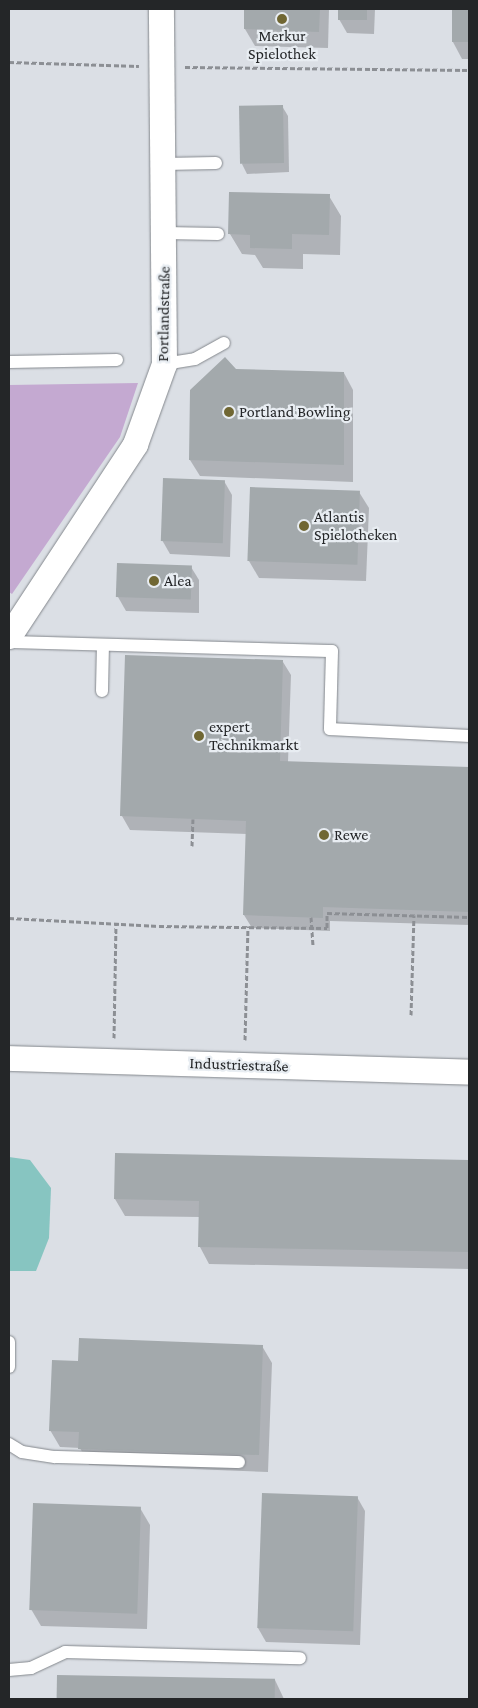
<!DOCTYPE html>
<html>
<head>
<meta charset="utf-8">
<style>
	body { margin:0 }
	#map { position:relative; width:478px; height:1708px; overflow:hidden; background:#dbdfe5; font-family:"Crimson Pro",serif }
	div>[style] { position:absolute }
	.green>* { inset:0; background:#c4a9d1 }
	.water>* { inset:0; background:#87c5c1 }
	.shadow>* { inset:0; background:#0003 }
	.building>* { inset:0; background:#a3a9ac; transform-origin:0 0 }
	.path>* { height:3px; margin-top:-1.5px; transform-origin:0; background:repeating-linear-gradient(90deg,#8c8f94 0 5px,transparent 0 7.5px) }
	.roads { filter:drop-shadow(0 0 1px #83878c) drop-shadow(0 0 1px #83878c) }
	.lane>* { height:12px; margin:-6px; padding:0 6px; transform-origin:6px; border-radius:6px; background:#fff }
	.street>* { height:25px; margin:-12.5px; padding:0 12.5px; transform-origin:12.5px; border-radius:12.5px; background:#fff }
	.dots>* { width:14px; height:14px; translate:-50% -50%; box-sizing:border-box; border:2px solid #e8edf2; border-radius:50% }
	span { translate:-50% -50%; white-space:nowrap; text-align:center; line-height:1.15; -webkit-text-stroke:4.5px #e8edf2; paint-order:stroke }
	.poi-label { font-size:16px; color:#242628 }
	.left { translate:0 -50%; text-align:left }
	.street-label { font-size:16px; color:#242628 }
	.frame { position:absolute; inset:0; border:10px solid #242628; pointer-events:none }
</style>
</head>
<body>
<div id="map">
	<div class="green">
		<div style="clip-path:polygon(138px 383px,120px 437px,12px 594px,9px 592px,9px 385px)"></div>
	</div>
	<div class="water">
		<div style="clip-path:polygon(9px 1157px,30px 1160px,51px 1188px,49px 1238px,36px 1271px,9px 1271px)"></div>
	</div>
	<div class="shadow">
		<div style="clip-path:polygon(246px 9px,329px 9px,328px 48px,255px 46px,245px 29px)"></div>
		<div style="clip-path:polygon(339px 9px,375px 9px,374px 34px,347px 33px,339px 19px)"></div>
		<div style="clip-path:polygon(453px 9px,469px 9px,469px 59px,462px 59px,453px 42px)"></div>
		<div style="clip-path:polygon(282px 106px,288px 116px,289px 172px,247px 174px,242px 164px)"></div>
		<div style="clip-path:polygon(329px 196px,341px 216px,340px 255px,303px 254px,303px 269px,263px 268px,255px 255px,242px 254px,230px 234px)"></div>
		<div style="clip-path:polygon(235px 370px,344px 373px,353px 390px,353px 482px,200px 476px,190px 460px)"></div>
		<div style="clip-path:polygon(224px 481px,232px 495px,230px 557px,170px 554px,162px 540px)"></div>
		<div style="clip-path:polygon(359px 492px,369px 508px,366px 581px,259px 578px,249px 561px)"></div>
		<div style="clip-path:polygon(191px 567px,199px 580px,199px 613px,126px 611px,118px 597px)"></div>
		<div style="clip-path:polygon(283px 662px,291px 675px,288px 762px,469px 769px,469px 925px,330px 921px,330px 931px,252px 928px,244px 915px,247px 834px,130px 830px,122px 816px)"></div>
		<div style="clip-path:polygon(116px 1154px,469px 1161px,469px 1269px,209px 1264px,200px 1247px,200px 1217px,125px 1216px,115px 1199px)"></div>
		<div style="clip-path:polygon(262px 1346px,272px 1363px,268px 1472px,89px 1465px,80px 1448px,60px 1447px,50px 1430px,80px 1362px)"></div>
		<div style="clip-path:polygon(357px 1497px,365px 1511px,360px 1645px,266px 1642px,258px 1628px)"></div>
		<div style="clip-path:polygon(140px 1508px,150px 1525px,147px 1629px,41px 1626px,31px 1609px)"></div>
		<div style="clip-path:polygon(59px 1676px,275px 1680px,284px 1699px,58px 1699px)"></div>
	</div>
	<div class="building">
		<div style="clip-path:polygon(244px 9px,320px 9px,319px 32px,244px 29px)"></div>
		<div style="left:338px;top:9px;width:29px;height:11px"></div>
		<div style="left:452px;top:9px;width:17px;height:33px"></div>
		<div style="left:283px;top:105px;width:58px;height:44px;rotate:89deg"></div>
		<div style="clip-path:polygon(229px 192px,330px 194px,329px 235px,292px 234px,292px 249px,250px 248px,250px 235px,228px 234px)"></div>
		<div style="clip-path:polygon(225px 357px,236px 369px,344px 372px,344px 465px,189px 460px,190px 390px)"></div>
		<div style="left:163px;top:478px;width:62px;height:63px;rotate:2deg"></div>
		<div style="left:250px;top:487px;width:110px;height:74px;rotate:2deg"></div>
		<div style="left:117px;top:563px;width:75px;height:34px;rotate:2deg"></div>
		<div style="clip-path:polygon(125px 655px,283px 660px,280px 761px,469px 767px,469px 912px,323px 907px,323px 918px,243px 915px,246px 821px,120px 816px)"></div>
		<div style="clip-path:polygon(115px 1153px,469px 1160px,469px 1252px,198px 1247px,199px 1201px,114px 1199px)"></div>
		<div style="clip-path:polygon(79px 1338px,263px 1345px,259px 1455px,78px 1449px,79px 1432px,49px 1431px,52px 1360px,78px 1361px)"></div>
		<div style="left:262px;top:1493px;width:96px;height:135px;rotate:2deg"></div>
		<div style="left:33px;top:1503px;width:108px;height:107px;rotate:2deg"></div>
		<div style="left:57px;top:1675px;width:218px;height:24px;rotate:1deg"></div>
	</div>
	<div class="path">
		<div style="left:9px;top:62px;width:130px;rotate:1.8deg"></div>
		<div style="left:185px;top:67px;width:284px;rotate:0.6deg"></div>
		<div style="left:192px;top:846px;width:27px;rotate:-88deg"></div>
		<div style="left:311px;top:917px;width:29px;rotate:86deg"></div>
		<div style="left:9px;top:918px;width:150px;rotate:3.1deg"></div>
		<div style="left:159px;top:926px;width:168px;rotate:0.7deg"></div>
		<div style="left:327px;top:928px;width:15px;rotate:-90deg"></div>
		<div style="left:327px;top:913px;width:142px;rotate:1.6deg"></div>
		<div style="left:411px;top:1015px;width:100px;rotate:-88.3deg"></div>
		<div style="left:114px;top:1038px;width:115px;rotate:-89deg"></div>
		<div style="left:245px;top:1040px;width:114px;rotate:-88.5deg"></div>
	</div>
	<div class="roads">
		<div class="lane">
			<div style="left:164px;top:164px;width:52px;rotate:-1.1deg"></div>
			<div style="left:165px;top:233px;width:53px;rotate:1.1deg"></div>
			<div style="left:9px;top:362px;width:108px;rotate:-1.1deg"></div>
			<div style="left:164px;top:364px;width:31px;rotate:-9deg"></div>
			<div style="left:195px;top:359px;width:33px;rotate:-29deg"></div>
			<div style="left:9px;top:642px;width:323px;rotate:1.6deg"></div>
			<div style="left:332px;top:651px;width:78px;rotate:91.5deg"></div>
			<div style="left:330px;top:729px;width:139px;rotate:2.9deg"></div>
			<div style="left:102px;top:691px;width:46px;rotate:-88.8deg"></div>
			<div style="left:9px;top:1342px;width:25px;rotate:90deg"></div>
			<div style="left:9px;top:1444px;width:15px;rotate:32deg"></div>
			<div style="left:22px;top:1452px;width:33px;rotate:9deg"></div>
			<div style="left:55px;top:1457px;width:184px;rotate:1.6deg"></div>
			<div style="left:9px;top:1670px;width:22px;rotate:-5deg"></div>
			<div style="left:31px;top:1668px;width:38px;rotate:-25deg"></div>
			<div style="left:65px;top:1652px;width:235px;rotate:1.5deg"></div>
		</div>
		<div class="street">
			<div style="left:9px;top:636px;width:230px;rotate:-56.7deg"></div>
			<div style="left:135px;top:444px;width:85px;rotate:-70.1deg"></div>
			<div style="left:164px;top:364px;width:355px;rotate:-90.5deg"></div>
			<div style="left:9px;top:1058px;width:460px;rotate:1.7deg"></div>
		</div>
	</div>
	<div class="dots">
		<div style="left:282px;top:19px;background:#706733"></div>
		<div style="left:229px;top:412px;background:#706733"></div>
		<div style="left:304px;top:526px;background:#706733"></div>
		<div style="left:154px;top:581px;background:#706733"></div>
		<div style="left:199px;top:736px;background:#706733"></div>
		<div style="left:324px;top:835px;background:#706733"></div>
	</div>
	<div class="poi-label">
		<span style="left:282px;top:45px">Merkur<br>Spielothek</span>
		<span class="left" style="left:239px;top:412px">Portland Bowling</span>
		<span class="left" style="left:314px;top:526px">Atlantis<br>Spielotheken</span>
		<span class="left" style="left:164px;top:581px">Alea</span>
		<span class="left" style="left:209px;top:736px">expert<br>Technikmarkt</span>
		<span class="left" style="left:334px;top:835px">Rewe</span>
	</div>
	<div class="street-label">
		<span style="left:164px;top:314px;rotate:-89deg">Portlandstraße</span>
		<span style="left:239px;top:1065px;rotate:2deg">Industriestraße</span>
	</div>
	<div class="frame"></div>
</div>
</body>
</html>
